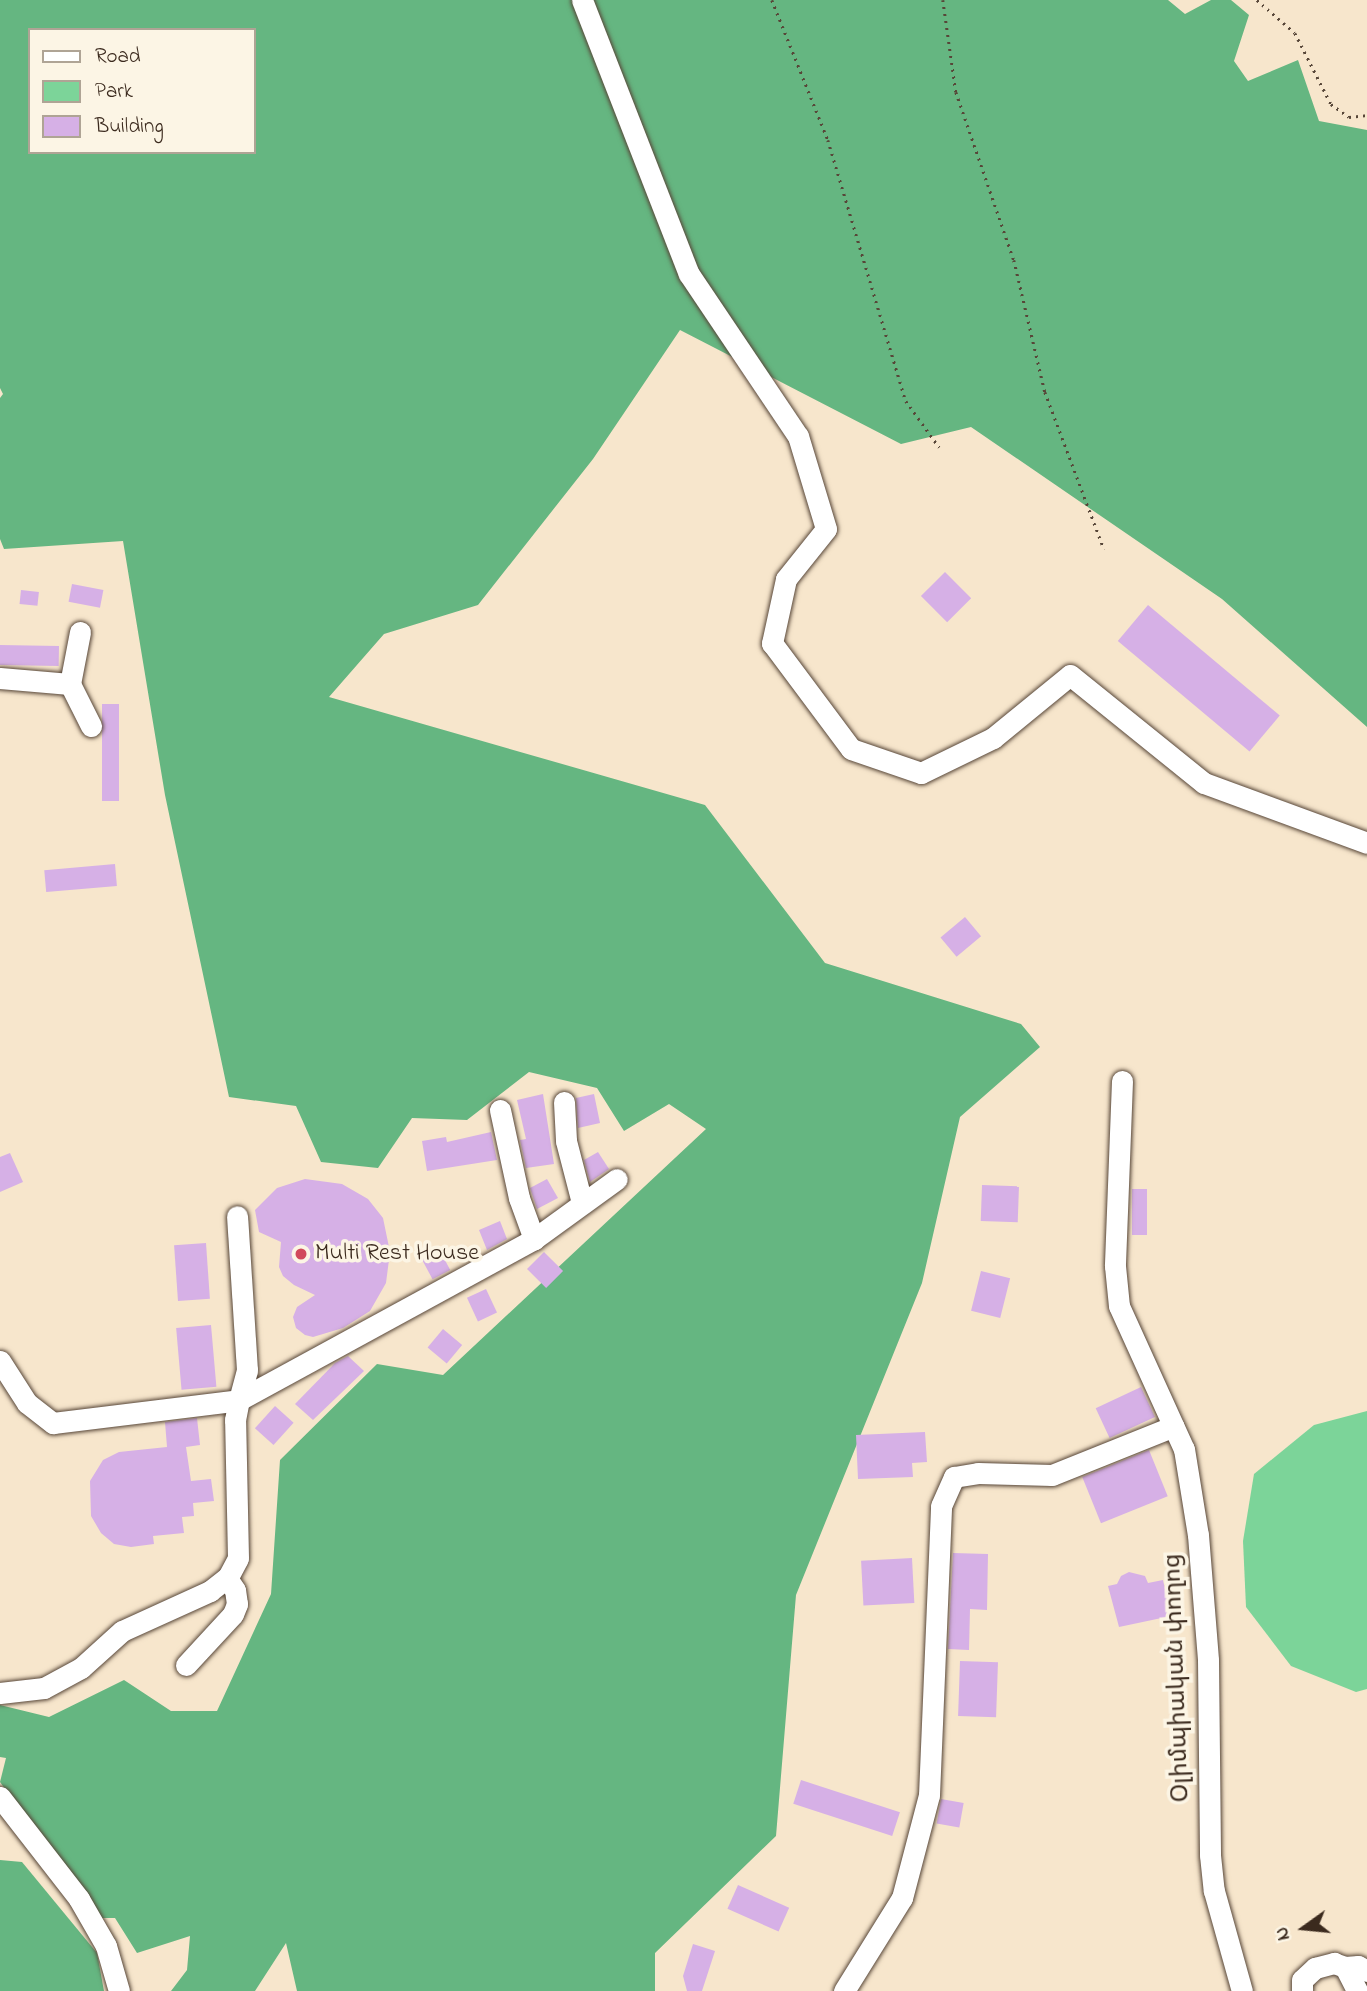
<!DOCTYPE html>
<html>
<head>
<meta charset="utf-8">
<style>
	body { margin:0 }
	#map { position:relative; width:1367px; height:1991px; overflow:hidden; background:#f7e6cc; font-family:"Indie Flower","Noto Sans Armenian",sans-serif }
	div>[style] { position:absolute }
	.green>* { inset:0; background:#7cd499 }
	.forest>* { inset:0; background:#65b681 }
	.building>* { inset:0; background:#d6b0e6; transform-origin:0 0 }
	.path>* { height:2.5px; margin-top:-1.25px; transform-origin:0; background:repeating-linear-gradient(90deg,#574638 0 2px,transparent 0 7px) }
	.roads { filter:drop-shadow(0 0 2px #574638) drop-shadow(0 0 2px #574638) }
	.minor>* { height:21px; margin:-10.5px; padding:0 10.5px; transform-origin:10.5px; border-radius:10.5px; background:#fff }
	.dots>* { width:19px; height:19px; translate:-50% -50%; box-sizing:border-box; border:4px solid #fcf5e5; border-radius:50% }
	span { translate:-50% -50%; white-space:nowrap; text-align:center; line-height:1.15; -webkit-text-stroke:7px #fcf5e5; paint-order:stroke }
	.poi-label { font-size:24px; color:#3b2a1e }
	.left { translate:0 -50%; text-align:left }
	.street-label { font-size:24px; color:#3b2a1e }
	.legend { position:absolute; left:28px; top:28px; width:228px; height:126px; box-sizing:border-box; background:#fcf5e5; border:2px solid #afa495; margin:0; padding:9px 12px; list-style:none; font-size:21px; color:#3b2a1e }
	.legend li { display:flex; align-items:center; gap:14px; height:35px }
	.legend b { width:35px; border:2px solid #afa495 }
	.north { position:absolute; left:1269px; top:1893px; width:70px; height:70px; -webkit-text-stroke:5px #fcf5e5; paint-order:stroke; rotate:255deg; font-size:19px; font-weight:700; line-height:28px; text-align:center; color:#3b2a1e }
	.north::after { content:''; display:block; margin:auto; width:24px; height:32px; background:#3b2a1e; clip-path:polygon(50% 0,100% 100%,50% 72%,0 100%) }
</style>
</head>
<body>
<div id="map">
	<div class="green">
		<div style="clip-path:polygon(1367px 1411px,1367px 1689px,1356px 1692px,1291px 1666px,1246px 1607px,1243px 1541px,1254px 1474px,1314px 1425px)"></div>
	</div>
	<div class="forest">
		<div style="clip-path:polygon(evenodd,0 0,1168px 0,1185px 14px,1211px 0,1231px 0,1249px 15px,1234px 61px,1248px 81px,1298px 60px,1319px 121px,1367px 130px,1367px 727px,1222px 599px,971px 427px,901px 444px,680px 330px,593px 459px,478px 605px,384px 634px,329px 697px,705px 805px,825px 963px,1021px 1024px,1040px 1047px,960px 1117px,922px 1283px,796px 1595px,776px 1836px,655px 1953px,655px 1991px,297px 1991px,286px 1943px,255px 1991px,171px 1991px,187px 1970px,190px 1936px,137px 1953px,115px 1918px,99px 1918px,0 1782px,6px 1758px,0 1757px,0 1705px,49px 1717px,124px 1680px,171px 1711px,217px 1711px,271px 1594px,280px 1460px,377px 1364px,443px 1375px,706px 1129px,669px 1104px,624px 1131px,597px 1088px,529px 1072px,467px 1120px,412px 1118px,378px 1168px,321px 1162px,296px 1106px,229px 1097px,165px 795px,123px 541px,4px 549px,0 539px,0 398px,3px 394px,0 388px,0 0,30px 30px,254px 30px,254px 152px,30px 152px,30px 30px)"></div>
		<div style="clip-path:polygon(0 1860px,22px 1862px,97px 1953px,104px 1991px,0 1991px)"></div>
	</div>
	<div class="building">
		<div style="left:945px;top:572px;width:37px;height:34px;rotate:45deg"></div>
		<div style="left:72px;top:584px;width:32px;height:18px;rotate:11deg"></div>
		<div style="left:21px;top:590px;width:18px;height:14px;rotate:6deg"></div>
		<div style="left:1148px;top:605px;width:172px;height:47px;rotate:40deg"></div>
		<div style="left:0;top:645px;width:59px;height:20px;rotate:1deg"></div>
		<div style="left:102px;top:704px;width:17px;height:97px"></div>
		<div style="left:115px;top:864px;width:22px;height:71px;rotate:85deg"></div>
		<div style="left:965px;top:917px;width:25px;height:32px;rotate:50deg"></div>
		<div style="clip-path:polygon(543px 1094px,554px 1164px,526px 1168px,520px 1140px,526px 1139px,517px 1100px)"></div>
		<div style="clip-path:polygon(594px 1094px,600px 1123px,578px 1128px,576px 1098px)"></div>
		<div style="clip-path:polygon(491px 1132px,497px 1160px,427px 1171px,422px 1141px,446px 1137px,447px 1142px)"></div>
		<div style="clip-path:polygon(598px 1152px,609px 1169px,590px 1182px,584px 1160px)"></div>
		<div style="clip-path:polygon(10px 1153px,23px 1182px,0 1192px,0 1157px)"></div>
		<div style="clip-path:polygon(305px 1179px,342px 1184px,368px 1199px,383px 1218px,390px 1252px,386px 1283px,370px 1311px,343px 1328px,313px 1337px,305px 1335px,296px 1328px,293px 1317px,297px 1307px,315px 1295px,294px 1285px,283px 1276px,279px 1267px,281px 1242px,259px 1232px,255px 1210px,277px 1188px)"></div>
		<div style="clip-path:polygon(547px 1179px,558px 1198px,537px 1209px,530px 1188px)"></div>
		<div style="left:982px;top:1185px;width:37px;height:36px;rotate:2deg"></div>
		<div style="left:1132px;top:1189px;width:15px;height:46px"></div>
		<div style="clip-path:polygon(500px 1221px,507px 1239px,487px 1250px,479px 1230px)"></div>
		<div style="left:206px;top:1243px;width:56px;height:32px;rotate:86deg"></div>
		<div style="left:438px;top:1247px;width:26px;height:20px;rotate:62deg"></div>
		<div style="left:544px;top:1252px;width:27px;height:24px;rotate:45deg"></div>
		<div style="left:981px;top:1271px;width:30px;height:41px;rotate:14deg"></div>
		<div style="left:486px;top:1289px;width:26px;height:21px;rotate:65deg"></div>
		<div style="left:211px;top:1325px;width:62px;height:35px;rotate:85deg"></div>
		<div style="left:443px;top:1329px;width:25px;height:24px;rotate:40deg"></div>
		<div style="clip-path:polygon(348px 1356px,364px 1371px,313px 1420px,295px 1404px,335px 1363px)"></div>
		<div style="left:1141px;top:1387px;width:33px;height:50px;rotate:65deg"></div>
		<div style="left:275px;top:1406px;width:25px;height:30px;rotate:42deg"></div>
		<div style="clip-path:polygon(197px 1418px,200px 1445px,186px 1447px,191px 1481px,211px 1479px,214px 1501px,193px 1503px,194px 1516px,182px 1517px,184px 1533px,153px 1536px,154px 1544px,131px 1547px,114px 1544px,101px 1533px,91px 1516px,90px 1481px,103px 1460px,119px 1452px,167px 1447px,165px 1422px)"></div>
		<div style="clip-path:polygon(925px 1432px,927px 1462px,912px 1463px,913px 1477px,858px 1479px,856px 1435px)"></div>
		<div style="left:1149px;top:1450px;width:50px;height:72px;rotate:68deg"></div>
		<div style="clip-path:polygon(953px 1553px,988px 1554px,987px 1610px,970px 1609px,969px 1650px,948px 1649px)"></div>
		<div style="left:912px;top:1558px;width:45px;height:51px;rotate:87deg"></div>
		<div style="clip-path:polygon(1129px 1572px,1145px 1576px,1148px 1583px,1163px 1580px,1171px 1616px,1119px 1627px,1108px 1586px,1117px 1584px,1121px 1576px)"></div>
		<div style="left:960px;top:1661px;width:38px;height:55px;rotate:2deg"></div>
		<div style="left:801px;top:1780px;width:104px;height:25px;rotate:18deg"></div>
		<div style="left:941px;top:1799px;width:23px;height:25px;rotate:10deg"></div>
		<div style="left:738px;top:1885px;width:56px;height:26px;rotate:24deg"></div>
		<div style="clip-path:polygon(693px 1944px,715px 1951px,702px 1991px,687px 1991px,683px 1976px)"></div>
	</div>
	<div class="path">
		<div style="left:772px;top:0;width:151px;rotate:68.2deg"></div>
		<div style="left:828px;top:140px;width:272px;rotate:73.4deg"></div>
		<div style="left:906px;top:401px;width:57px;rotate:54.3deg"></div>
		<div style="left:943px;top:0;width:93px;rotate:82deg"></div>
		<div style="left:956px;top:92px;width:178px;rotate:71deg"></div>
		<div style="left:1014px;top:260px;width:136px;rotate:76.8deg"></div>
		<div style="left:1045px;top:392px;width:168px;rotate:69.4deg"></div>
		<div style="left:1257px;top:0;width:50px;rotate:41deg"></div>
		<div style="left:1295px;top:33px;width:80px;rotate:63.1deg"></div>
		<div style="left:1331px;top:104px;width:22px;rotate:36deg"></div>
		<div style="left:1349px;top:117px;width:18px;rotate:-6deg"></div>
	</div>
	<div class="roads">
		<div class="minor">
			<div style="left:582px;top:0;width:294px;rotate:68.7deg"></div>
			<div style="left:689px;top:274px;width:195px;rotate:56.1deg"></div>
			<div style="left:798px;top:436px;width:97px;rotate:73.2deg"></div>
			<div style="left:826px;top:529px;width:64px;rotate:128.7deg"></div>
			<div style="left:786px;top:579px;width:66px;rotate:102.3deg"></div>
			<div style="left:772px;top:643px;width:132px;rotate:53.3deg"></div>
			<div style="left:851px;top:749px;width:74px;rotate:18.9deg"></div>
			<div style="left:921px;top:773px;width:80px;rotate:-25.9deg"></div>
			<div style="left:993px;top:738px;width:99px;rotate:-39.3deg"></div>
			<div style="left:1070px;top:675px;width:172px;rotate:38.9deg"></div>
			<div style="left:1204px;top:783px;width:174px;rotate:20.2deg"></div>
			<div style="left:0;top:678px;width:70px;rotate:4.9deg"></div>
			<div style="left:70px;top:684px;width:47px;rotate:63.4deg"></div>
			<div style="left:70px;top:684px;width:53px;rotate:-79.1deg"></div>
			<div style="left:1122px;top:1081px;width:185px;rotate:92.2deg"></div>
			<div style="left:1115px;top:1266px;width:40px;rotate:84.3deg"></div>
			<div style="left:1119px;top:1306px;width:157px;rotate:65.6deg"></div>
			<div style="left:1184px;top:1449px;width:87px;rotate:80.8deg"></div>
			<div style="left:1198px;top:1535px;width:125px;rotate:85.4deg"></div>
			<div style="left:1208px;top:1660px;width:195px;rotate:89.4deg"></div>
			<div style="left:1210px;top:1855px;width:36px;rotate:84deg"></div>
			<div style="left:1214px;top:1891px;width:104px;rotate:74.4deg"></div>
			<div style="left:564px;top:1102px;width:39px;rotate:87deg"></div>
			<div style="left:566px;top:1141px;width:64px;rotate:75.5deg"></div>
			<div style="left:500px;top:1110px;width:90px;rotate:77.8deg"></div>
			<div style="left:519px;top:1198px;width:44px;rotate:69.9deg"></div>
			<div style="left:0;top:1361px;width:50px;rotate:57.3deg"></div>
			<div style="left:27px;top:1403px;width:33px;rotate:38deg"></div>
			<div style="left:53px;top:1423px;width:187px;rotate:-7deg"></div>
			<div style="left:239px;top:1400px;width:31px;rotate:-75deg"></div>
			<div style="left:247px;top:1370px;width:154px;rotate:-93.7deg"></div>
			<div style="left:186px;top:1665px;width:69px;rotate:-47.3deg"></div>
			<div style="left:233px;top:1614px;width:11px;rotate:-68deg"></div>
			<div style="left:237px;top:1604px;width:14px;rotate:-98deg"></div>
			<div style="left:235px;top:1590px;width:14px;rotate:-124deg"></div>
			<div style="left:0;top:1693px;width:44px;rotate:-6.5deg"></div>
			<div style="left:44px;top:1688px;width:42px;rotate:-28.4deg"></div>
			<div style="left:81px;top:1668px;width:55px;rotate:-42.1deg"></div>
			<div style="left:122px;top:1631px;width:97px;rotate:-24.4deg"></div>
			<div style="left:210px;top:1591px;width:23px;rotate:-38deg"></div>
			<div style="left:228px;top:1577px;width:21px;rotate:-62deg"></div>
			<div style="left:238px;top:1558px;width:138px;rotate:-91.2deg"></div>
			<div style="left:235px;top:1420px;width:20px;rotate:-79deg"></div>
			<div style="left:239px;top:1400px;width:336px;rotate:-28.6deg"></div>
			<div style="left:534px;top:1239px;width:102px;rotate:-35.9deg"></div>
			<div style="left:0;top:1797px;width:129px;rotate:52.2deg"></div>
			<div style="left:79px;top:1899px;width:54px;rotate:60.1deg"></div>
			<div style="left:106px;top:1946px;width:47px;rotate:73.9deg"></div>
			<div style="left:1345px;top:1967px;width:27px;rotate:63deg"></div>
			<div style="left:844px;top:1991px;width:110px;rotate:-58.1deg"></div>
			<div style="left:902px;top:1898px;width:106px;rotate:-75.3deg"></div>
			<div style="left:929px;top:1795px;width:289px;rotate:-87.6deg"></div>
			<div style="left:941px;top:1506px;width:32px;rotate:-66deg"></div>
			<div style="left:954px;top:1477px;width:24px;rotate:-9deg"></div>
			<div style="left:978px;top:1473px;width:74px;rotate:1.5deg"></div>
			<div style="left:1052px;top:1475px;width:131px;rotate:-21.9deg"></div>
			<div style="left:1302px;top:1991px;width:11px;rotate:-90deg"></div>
			<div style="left:1302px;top:1980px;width:18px;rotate:-43deg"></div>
			<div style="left:1315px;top:1968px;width:20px;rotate:-15deg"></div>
			<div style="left:1334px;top:1963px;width:12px;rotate:20deg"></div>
			<div style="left:1345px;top:1967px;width:13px;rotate:-4deg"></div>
			<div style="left:1358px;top:1966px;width:10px;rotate:29deg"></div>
		</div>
	</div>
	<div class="dots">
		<div style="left:301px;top:1254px;background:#d1495b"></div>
	</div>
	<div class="poi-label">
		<span class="left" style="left:315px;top:1254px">Multi Rest House</span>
	</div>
	<div class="street-label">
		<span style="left:1178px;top:1678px;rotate:-92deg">Օլիմպիական փողոց</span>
	</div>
	<ul class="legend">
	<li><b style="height:9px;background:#fff"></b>Road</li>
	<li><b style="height:19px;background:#7cd499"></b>Park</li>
	<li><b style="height:19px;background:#d6b0e6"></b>Building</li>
	</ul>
	<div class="north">N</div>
</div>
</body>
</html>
